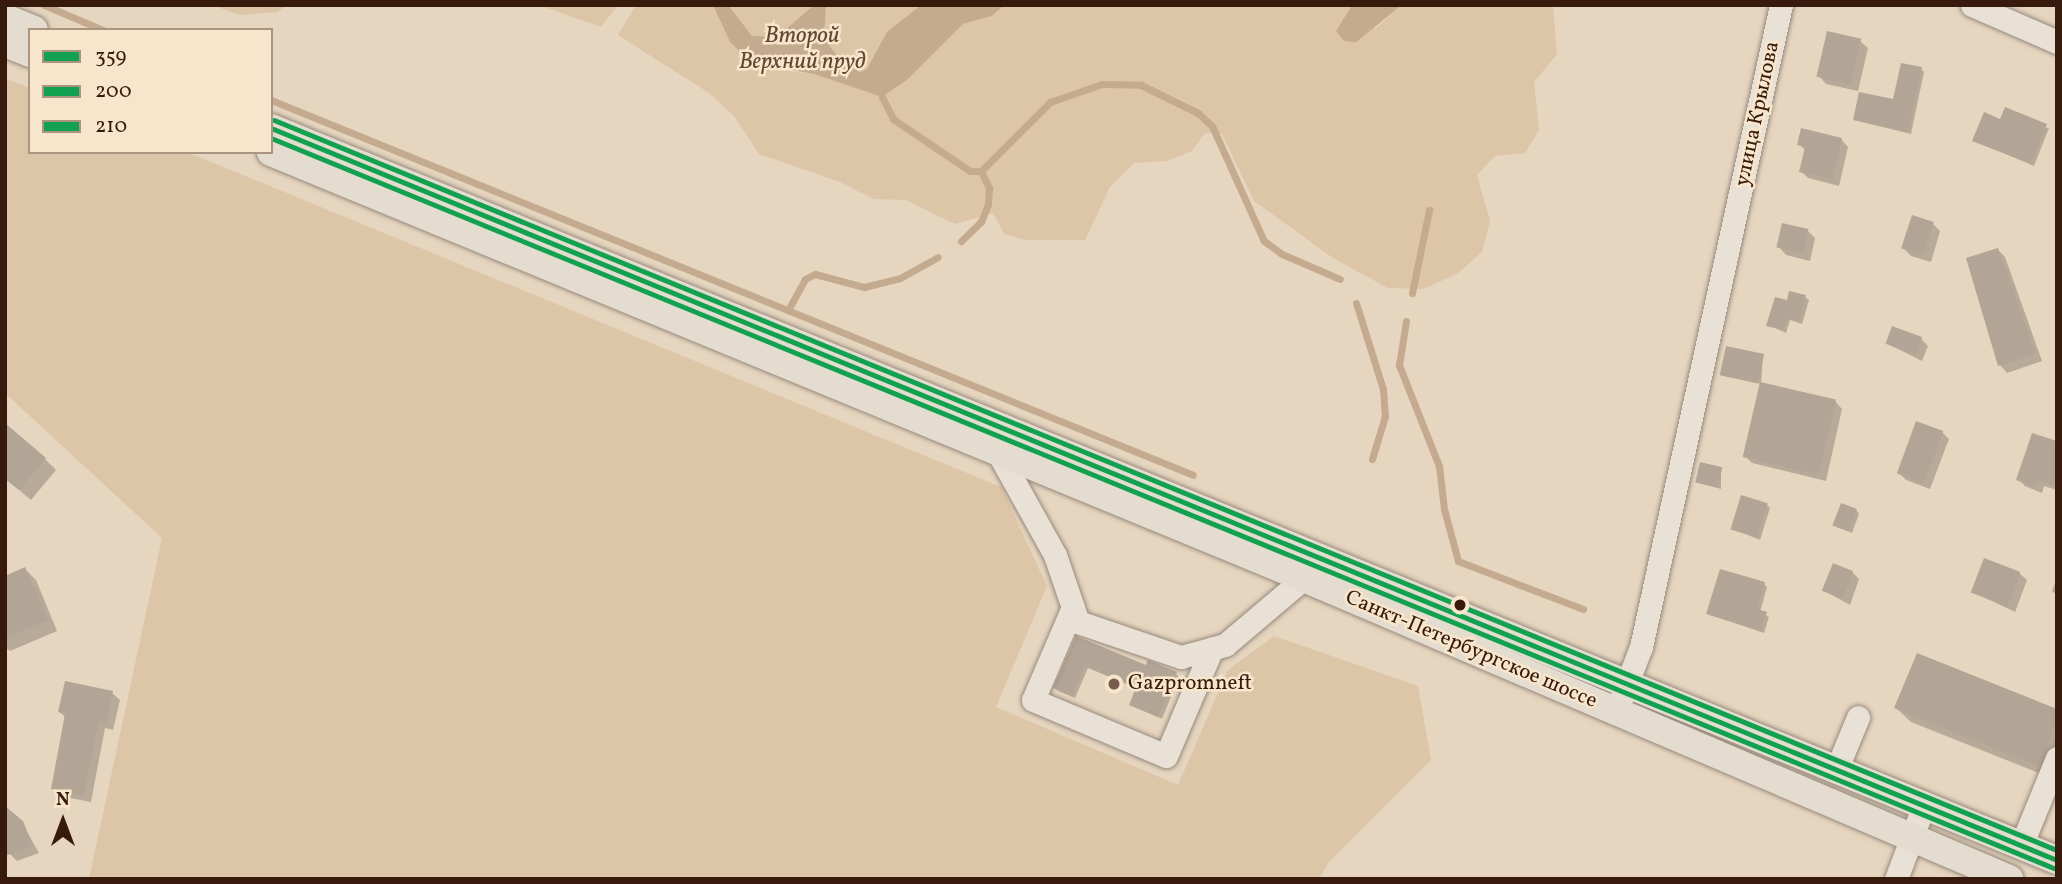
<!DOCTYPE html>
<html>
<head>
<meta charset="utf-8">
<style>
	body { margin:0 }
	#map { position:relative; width:2062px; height:884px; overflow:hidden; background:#e6d5bf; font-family:Vollkorn,serif }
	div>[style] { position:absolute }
	.green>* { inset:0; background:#ddc5a7 }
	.water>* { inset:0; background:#c4aa8e }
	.shadow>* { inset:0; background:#0003 }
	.stream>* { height:7px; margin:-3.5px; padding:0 3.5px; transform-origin:3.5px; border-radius:3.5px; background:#c4aa8e }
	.building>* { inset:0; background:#b2a596; transform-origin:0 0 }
	.roads { filter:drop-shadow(0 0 2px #978a7c) drop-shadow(0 0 2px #978a7c) }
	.minor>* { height:23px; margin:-11.5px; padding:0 11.5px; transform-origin:11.5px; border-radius:11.5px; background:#e9e1d6 }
	.major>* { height:28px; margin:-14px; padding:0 14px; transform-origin:14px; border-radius:14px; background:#e5dcd0 }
	.bus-1>* { height:5px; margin:-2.5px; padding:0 2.5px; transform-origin:2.5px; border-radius:2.5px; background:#12a151 }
	.bus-2>* { height:5px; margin:-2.5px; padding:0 2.5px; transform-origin:2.5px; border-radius:2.5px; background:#12a151 }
	.bus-3>* { height:5px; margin:-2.5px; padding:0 2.5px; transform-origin:2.5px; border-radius:2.5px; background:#12a151 }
	.dots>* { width:19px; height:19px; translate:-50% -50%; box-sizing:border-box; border:4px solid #f8e6cc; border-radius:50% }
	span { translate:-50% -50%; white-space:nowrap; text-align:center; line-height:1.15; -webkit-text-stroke:5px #f8e6cc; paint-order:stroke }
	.street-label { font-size:21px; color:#381a0d }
	.poi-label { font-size:21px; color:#381a0d }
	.left { translate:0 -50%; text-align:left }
	.water-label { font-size:23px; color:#644633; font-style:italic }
	.frame { position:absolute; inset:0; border:7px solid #381a0d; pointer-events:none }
	.legend { position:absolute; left:28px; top:28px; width:245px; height:126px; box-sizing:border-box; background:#f8e6cc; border:2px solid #ab9480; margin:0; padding:9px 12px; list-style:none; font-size:21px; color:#381a0d }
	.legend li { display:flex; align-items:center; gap:14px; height:35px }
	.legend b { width:35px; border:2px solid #ab9480 }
	.north { position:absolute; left:28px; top:786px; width:70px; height:70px; -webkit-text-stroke:5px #f8e6cc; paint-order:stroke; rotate:0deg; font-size:19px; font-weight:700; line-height:28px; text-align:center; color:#381a0d }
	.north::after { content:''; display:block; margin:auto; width:24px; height:32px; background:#381a0d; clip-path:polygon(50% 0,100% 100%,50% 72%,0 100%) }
</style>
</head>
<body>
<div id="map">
	<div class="green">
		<div style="clip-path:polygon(212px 5px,287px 5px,277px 12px,240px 15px)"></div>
		<div style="clip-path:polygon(539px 5px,618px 5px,601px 27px)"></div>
		<div style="clip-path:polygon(636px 5px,713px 5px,730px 42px,788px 71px,814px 74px,882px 97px,907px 80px,963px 24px,992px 16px,1004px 5px,1352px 5px,1336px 31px,1376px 28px,1402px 5px,1553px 5px,1557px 54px,1534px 82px,1539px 130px,1525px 153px,1495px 156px,1477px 175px,1490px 221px,1482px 252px,1458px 273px,1424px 289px,1388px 288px,1333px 258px,1254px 201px,1222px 134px,1205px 133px,1192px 151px,1167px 161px,1134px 163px,1110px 187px,1085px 240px,1025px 240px,1004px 234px,993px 213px,955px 224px,906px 200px,873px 199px,840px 182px,759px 154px,734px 116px,709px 93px,618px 35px)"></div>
		<div style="clip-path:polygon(728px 5px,814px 5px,777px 37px,752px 37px)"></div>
		<div style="clip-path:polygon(826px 5px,921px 5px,888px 32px,867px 69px,861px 72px,841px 61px,824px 38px)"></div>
		<div style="clip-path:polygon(5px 78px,30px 88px,30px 152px,187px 152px,1001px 487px,1047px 586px,996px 707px,1178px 785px,1228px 670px,1274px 636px,1418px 686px,1431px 760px,1329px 862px,1319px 879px,89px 879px,162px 538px,5px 393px)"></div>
	</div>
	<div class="water">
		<div style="clip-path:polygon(713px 5px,728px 5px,752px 36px,777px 37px,814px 5px,826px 5px,824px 38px,841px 61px,860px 72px,867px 69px,887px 32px,921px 5px,1004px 5px,992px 16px,963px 24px,907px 80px,882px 97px,814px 74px,752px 63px,730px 42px)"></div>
		<div style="clip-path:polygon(1352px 5px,1402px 5px,1356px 42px,1344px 41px,1336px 31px)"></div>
	</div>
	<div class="shadow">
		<div style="clip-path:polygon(1860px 41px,1868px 48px,1858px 91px,1826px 84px,1819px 76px)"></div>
		<div style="clip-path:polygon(1921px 69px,1924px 72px,1911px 134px,1854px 120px,1894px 101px)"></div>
		<div style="clip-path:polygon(2001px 122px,2049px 128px,2034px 166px,1974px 140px)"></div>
		<div style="clip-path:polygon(1841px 139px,1848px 147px,1839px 186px,1808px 178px,1801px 171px,1806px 151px,1799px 144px)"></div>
		<div style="clip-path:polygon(1933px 224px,1940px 231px,1931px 262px,1911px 256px,1904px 249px)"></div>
		<div style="clip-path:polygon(1808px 231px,1815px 238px,1810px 261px,1786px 255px,1779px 247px)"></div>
		<div style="clip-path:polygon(1998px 250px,2005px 257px,2042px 361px,2007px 373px,2000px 365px,1968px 259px)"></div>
		<div style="clip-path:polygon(1805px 297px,1809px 300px,1802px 324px,1790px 320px,1786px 333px,1768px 325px,1788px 302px)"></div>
		<div style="clip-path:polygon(1921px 339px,1928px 346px,1922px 361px,1888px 344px)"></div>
		<div style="clip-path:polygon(1763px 355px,1761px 384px,1835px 401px,1842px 409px,1826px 481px,1752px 463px,1745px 456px,1761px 384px,1722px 374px)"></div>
		<div style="clip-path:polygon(1942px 432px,1949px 439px,1930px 489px,1906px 480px,1898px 472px)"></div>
		<div style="clip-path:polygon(2057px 443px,2057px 490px,2044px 486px,2042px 493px,2025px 486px,2018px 479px)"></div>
		<div style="clip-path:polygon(45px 459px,56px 470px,31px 500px,5px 478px)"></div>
		<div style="clip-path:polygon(1721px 468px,1721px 489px,1698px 482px)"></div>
		<div style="clip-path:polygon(1767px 505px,1770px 508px,1760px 540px,1733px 529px)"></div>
		<div style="clip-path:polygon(1856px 510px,1859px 514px,1852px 533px,1835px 525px)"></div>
		<div style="clip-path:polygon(25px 569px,36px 580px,57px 631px,10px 651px,5px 647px,5px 578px)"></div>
		<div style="clip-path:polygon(1852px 572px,1859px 579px,1850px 605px,1825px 591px)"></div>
		<div style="clip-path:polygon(2019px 573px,2027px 580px,2015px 612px,1973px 592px)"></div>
		<div style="clip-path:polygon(2057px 578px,2057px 595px,2052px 591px)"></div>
		<div style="clip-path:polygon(1764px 584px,1767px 587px,1760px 612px,1769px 617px,1764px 633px,1708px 614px)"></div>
		<div style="clip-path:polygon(1077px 638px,1146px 667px,1176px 674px,1179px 677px,1162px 719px,1131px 705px,1138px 689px,1088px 668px,1075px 698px,1058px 691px,1055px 688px)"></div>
		<div style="clip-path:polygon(112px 693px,120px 700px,113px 730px,105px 728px,91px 802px,60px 796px,53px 788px,66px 718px,60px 712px)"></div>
		<div style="clip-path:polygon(1896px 708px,2057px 711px,2054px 779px,1911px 722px)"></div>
		<div style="clip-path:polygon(22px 823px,39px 853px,17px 861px,10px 854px)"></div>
	</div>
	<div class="stream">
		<div style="left:44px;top:5px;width:64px;rotate:23deg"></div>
		<div style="left:882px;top:97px;width:25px;rotate:63deg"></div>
		<div style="left:893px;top:119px;width:93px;rotate:34deg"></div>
		<div style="left:970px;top:171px;width:11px"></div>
		<div style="left:981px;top:171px;width:98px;rotate:-45deg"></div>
		<div style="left:1050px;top:102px;width:55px;rotate:-19.1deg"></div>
		<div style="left:1102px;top:84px;width:39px;rotate:1deg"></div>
		<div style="left:1141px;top:85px;width:64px;rotate:26.2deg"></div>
		<div style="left:1198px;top:113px;width:19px;rotate:43deg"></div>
		<div style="left:1212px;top:126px;width:126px;rotate:65.7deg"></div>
		<div style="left:1264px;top:241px;width:22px;rotate:36deg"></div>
		<div style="left:1282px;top:254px;width:63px;rotate:23.3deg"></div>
		<div style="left:271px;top:100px;width:995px;rotate:22.13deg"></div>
		<div style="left:961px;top:241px;width:28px;rotate:-44deg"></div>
		<div style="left:981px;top:222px;width:19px;rotate:-69deg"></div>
		<div style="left:988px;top:204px;width:16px;rotate:-86deg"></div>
		<div style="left:989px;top:188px;width:19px;rotate:-115deg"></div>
		<div style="left:1412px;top:293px;width:85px;rotate:-78.4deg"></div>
		<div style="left:1356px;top:303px;width:90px;rotate:72.6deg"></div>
		<div style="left:1383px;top:389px;width:27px;rotate:86deg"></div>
		<div style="left:1385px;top:416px;width:45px;rotate:106.8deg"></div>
		<div style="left:788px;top:310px;width:35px;rotate:-61deg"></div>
		<div style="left:805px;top:279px;width:11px;rotate:-27deg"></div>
		<div style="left:815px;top:274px;width:51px;rotate:14.9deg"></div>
		<div style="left:864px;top:287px;width:37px;rotate:-14deg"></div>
		<div style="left:900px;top:278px;width:43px;rotate:-28.9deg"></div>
		<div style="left:1406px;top:321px;width:45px;rotate:99deg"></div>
		<div style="left:1399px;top:365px;width:109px;rotate:68.4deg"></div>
		<div style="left:1439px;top:466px;width:43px;rotate:83.4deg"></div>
		<div style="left:1444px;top:509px;width:54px;rotate:74.9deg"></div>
		<div style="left:1458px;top:561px;width:134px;rotate:21deg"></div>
	</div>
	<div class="building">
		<div style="left:1827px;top:31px;width:35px;height:47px;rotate:13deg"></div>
		<div style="clip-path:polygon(1901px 63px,1922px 67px,1908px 132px,1853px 120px,1859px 92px,1893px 99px)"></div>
		<div style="clip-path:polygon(2005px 107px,2047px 124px,2031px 164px,1972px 141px,1984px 112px,2000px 119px)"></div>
		<div style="clip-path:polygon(1801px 128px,1842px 138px,1832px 179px,1799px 172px,1805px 147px,1797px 145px)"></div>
		<div style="left:1912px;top:215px;width:23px;height:35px;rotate:18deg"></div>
		<div style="left:1782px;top:223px;width:27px;height:25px;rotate:13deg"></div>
		<div style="clip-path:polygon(1998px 248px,2036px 354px,1998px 366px,1966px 258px)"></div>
		<div style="clip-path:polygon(1789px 291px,1806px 295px,1799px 322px,1787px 318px,1783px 330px,1766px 326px,1775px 297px,1787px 300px)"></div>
		<div style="left:1892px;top:326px;width:32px;height:19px;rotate:20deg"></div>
		<div style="left:1726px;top:346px;width:39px;height:30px;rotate:12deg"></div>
		<div style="left:1760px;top:382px;width:78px;height:77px;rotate:13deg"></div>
		<div style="left:1916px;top:421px;width:29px;height:56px;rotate:20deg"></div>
		<div style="clip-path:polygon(5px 423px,46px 458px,19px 490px,5px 479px)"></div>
		<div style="clip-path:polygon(2032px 433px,2057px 441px,2057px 487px,2037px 480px,2034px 487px,2016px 480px)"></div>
		<div style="left:1700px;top:462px;width:23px;height:21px;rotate:13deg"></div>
		<div style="left:1741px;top:495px;width:28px;height:36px;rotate:17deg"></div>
		<div style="left:1841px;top:503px;width:17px;height:24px;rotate:21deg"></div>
		<div style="left:1984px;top:558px;width:39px;height:37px;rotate:21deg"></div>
		<div style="left:1833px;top:563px;width:22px;height:30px;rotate:22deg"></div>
		<div style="clip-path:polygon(25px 567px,48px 620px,5px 638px,5px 576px)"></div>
		<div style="clip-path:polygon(1720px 569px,1765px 582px,1757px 609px,1767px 612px,1761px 631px,1706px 614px)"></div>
		<div style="clip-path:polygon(1076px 636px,1146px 665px,1148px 660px,1177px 672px,1158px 717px,1129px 705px,1136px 687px,1085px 666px,1072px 696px,1053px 688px)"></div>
		<div style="clip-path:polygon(1917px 653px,2057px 709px,2057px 721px,2039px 766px,1894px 708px)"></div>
		<div style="clip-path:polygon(65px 681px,113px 691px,106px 723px,98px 722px,84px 795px,51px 789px,65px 714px,58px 712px)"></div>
		<div style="clip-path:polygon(5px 806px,23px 821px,33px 846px,5px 856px)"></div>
	</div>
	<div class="roads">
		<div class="minor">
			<div style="left:1972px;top:5px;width:93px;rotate:23.5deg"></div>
			<div style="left:996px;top:449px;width:121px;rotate:60.9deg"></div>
			<div style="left:1055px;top:555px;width:71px;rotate:71.1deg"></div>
			<div style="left:1078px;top:622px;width:109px;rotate:18.8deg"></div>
			<div style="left:1181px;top:657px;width:46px;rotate:-15.3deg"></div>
			<div style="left:1225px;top:645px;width:104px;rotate:-40.3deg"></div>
			<div style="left:1073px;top:607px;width:101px;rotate:113.3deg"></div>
			<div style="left:1033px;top:700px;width:144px;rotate:22.8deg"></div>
			<div style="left:1166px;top:756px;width:117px;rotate:-66.9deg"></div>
			<div style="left:1616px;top:712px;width:70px;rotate:-69deg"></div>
			<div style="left:1641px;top:647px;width:657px;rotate:-77.7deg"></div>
			<div style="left:1837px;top:768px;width:55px;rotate:-67.6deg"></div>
			<div style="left:2021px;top:846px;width:95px;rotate:-67.8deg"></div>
			<div style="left:1896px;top:879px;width:79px;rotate:-69.3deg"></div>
		</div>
		<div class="major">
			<div style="left:5px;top:18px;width:31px;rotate:22deg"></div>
			<div style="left:5px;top:43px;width:27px;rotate:22deg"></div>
			<div style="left:271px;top:128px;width:1930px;rotate:22.29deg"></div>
			<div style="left:271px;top:152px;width:1117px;rotate:22.41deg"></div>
			<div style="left:1304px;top:578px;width:767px;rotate:23.12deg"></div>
		</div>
	</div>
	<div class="bus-1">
		<div style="left:271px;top:128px;width:1930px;rotate:22.29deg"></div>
	</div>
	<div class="bus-2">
		<div style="left:271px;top:138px;width:1927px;rotate:22.27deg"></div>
	</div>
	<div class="bus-3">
		<div style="left:274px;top:120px;width:1927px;rotate:22.27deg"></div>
	</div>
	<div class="dots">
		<div style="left:1460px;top:605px;background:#381a0d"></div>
		<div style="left:1114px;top:684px;background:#755b4b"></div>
	</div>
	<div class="street-label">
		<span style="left:1758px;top:114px;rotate:-78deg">улица Крылова</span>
		<span style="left:1471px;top:650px;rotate:23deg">Санкт-Петербургское шоссе</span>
	</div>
	<div class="poi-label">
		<span class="left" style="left:1128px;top:684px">Gazpromneft</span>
	</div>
	<div class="water-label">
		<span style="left:802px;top:49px">Второй<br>Верхний пруд</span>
	</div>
	<div class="frame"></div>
	<ul class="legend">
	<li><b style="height:9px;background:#12a151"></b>359</li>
	<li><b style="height:9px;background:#12a151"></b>200</li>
	<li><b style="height:9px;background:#12a151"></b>210</li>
	</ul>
	<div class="north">N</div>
</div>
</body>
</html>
